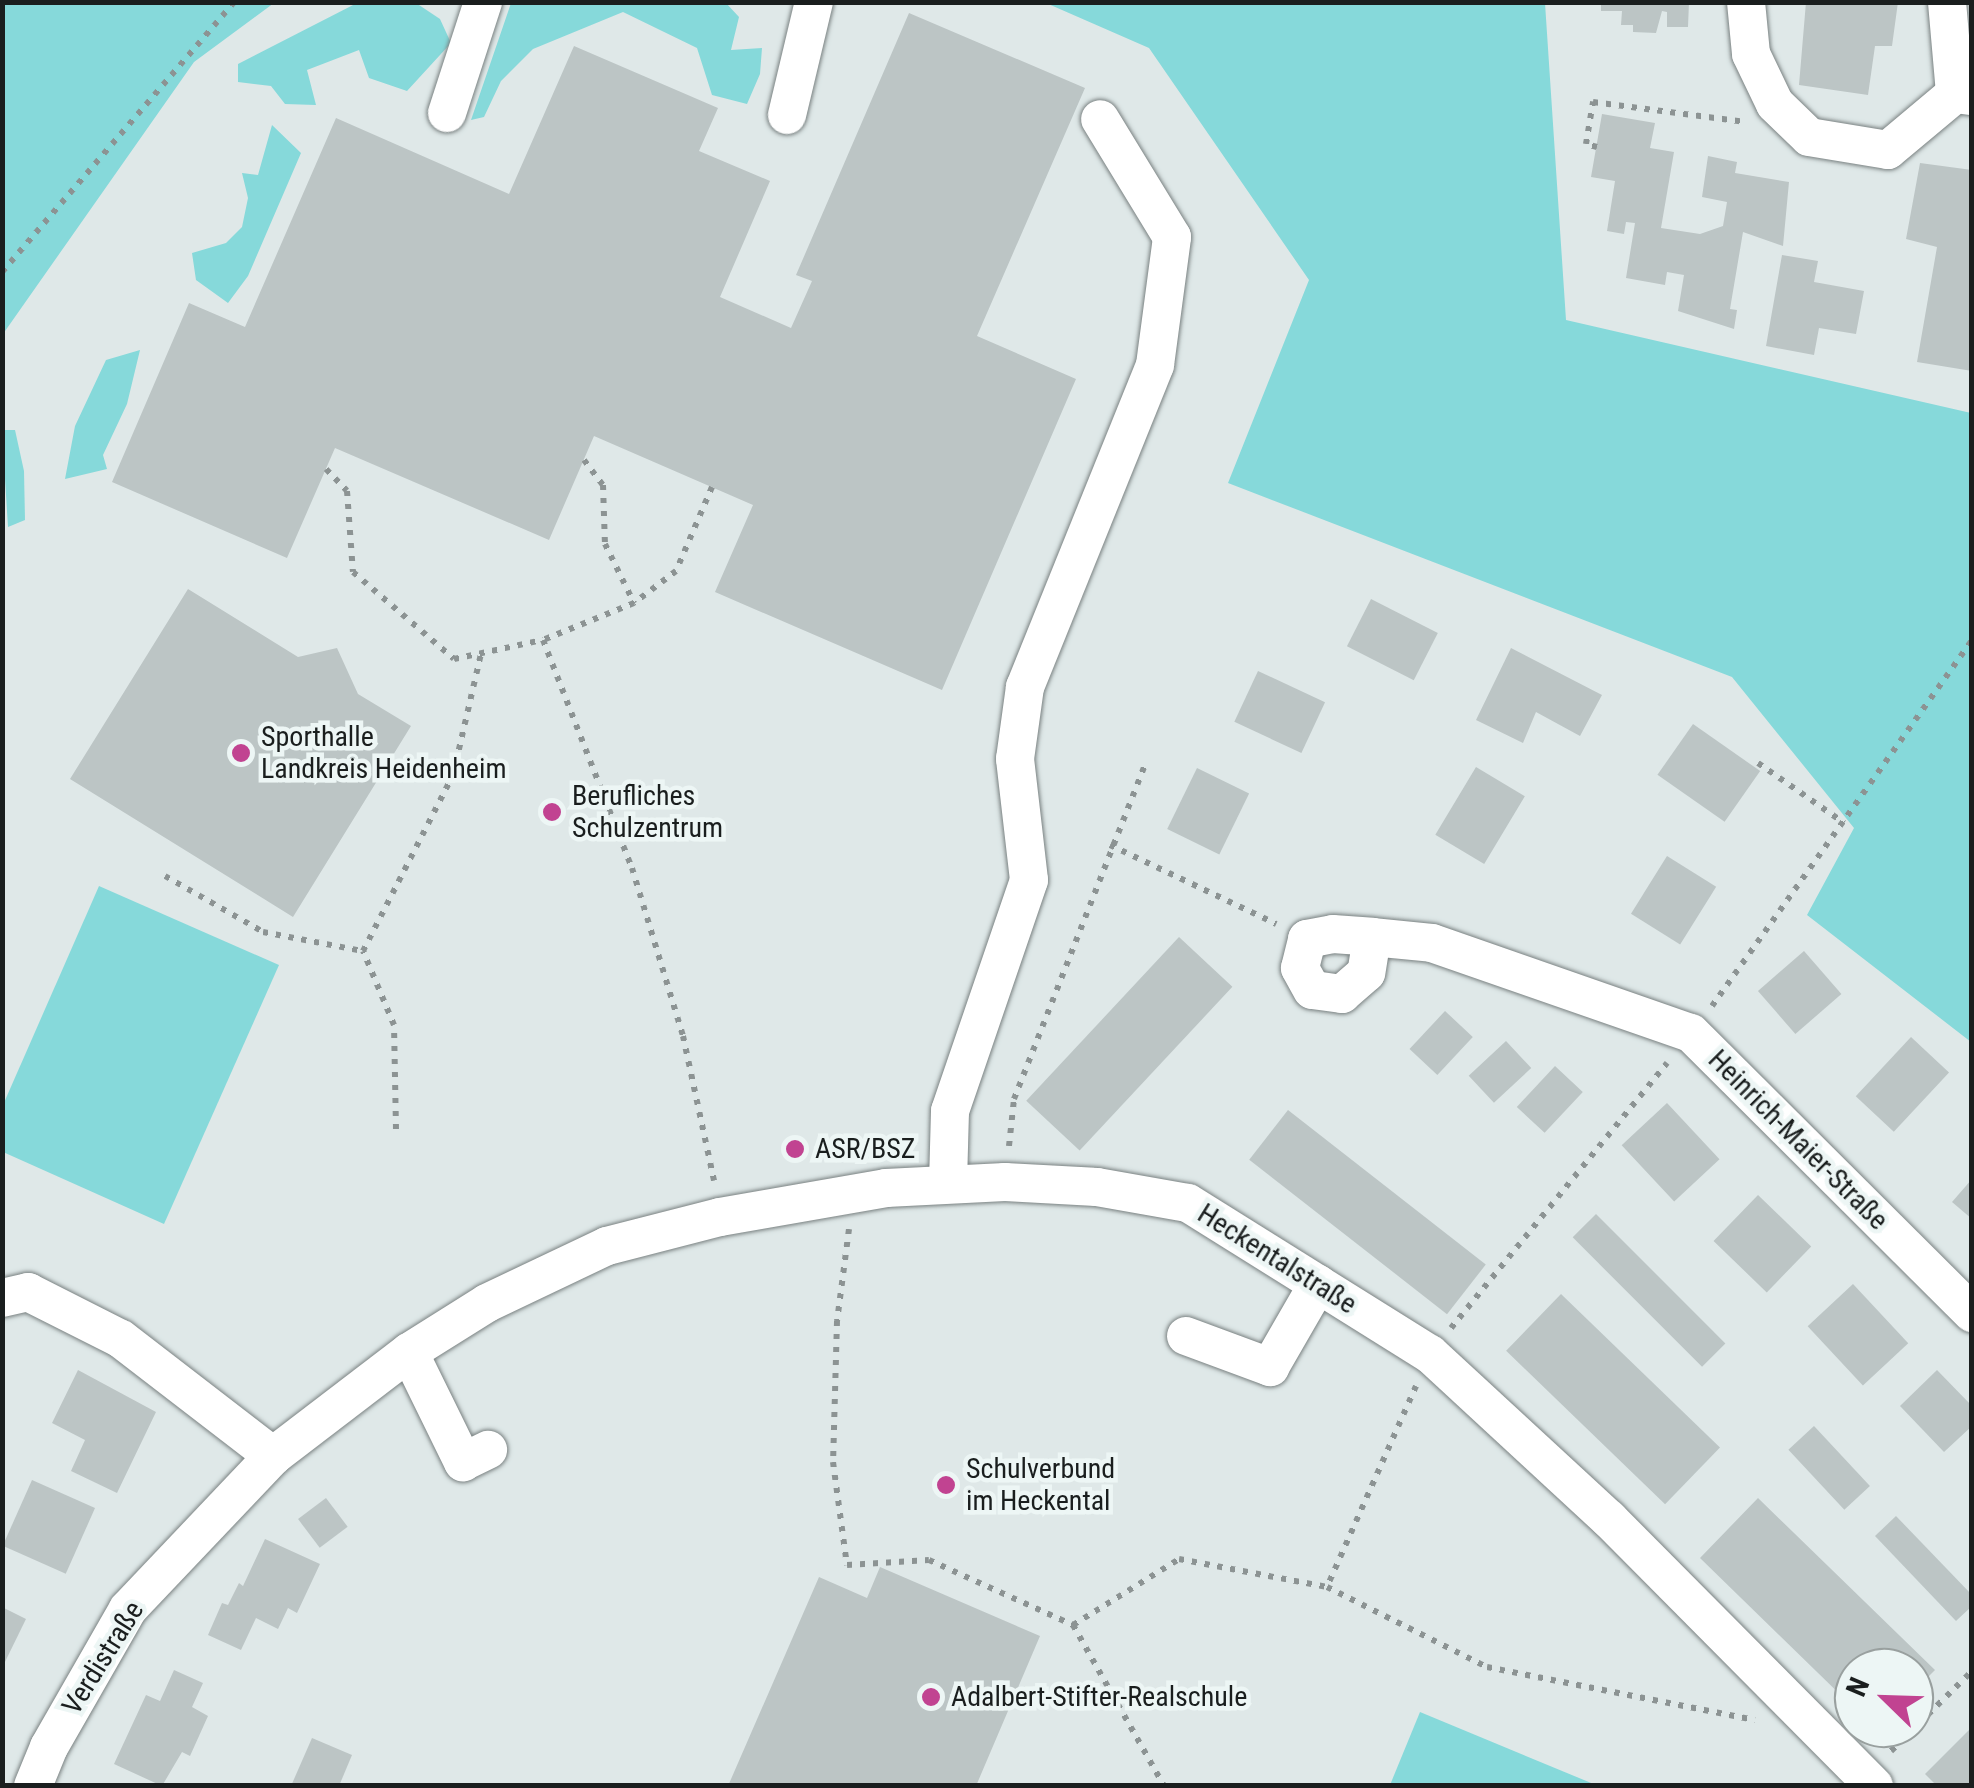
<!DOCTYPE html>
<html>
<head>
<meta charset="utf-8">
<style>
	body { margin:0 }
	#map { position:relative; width:1974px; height:1788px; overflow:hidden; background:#dfe8e8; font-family:"Roboto Condensed",sans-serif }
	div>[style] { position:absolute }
	.green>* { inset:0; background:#86d9da }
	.building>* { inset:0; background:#bcc5c5; transform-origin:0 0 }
	.path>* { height:6px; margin-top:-3px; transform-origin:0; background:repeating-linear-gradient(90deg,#8c9393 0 5px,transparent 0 13px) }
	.roads { filter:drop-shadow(0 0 2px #798181) drop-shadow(0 0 2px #798181) }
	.minor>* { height:38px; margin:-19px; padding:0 19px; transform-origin:19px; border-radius:19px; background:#fff }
	.dots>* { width:28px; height:28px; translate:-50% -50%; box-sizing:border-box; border:5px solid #edf6f5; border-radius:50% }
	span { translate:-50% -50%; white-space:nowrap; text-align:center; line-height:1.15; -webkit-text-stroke:9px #edf6f5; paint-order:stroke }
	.poi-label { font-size:28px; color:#1a1e1e }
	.left { translate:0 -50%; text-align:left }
	.street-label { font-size:28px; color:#1a1e1e }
	.frame { position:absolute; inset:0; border:5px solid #1a1e1e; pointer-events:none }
	.north { position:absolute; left:1834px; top:1648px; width:100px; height:100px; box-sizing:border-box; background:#edf6f5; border:2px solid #99a09f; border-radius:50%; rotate:293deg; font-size:28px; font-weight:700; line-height:40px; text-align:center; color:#1a1e1e }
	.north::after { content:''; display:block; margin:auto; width:35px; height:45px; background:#c14391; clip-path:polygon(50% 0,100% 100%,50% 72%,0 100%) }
</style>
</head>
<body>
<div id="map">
	<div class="green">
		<div style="clip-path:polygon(3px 2px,274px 3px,194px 62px,3px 334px)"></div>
		<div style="clip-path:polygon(357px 3px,416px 3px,440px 19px,451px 43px,407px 91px,369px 78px,359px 50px,307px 70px,316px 105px,285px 104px,271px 86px,238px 82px,238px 64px)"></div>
		<div style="clip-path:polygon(511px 3px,726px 3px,739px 17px,731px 50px,762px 48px,760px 74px,747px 104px,712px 95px,697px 48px,623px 12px,533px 49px,501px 81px,484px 117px,471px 120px)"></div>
		<div style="clip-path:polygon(1046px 3px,1545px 3px,1566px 320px,1971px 413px,1971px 1042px,1807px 915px,1854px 828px,1732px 677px,1228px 483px,1309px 280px,1149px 48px)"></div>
		<div style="clip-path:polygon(272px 125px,301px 153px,248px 276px,228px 303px,196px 280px,192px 253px,226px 243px,242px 227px,248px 198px,242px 173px,258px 175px)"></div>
		<div style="clip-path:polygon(140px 350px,127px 404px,103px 455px,107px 469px,65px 479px,75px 426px,106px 360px)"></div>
		<div style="clip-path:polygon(2px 430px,15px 430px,24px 471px,25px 520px,8px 527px)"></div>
		<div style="clip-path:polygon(99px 886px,279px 965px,164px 1224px,3px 1152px,3px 1105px)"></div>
		<div style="clip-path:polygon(1420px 1712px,1596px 1785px,1390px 1785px)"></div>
	</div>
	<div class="building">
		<div style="clip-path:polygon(1601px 2px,1689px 2px,1688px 27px,1667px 27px,1667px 12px,1662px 11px,1656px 33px,1633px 32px,1633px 25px,1621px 25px,1622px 11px,1601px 11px)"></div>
		<div style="clip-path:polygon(1806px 2px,1898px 2px,1892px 46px,1875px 46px,1868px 95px,1799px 85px)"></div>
		<div style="clip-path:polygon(909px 13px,1085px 88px,977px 336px,1076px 379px,942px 690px,715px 592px,753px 505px,594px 436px,549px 540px,335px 448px,287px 558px,112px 482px,189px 303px,245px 327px,336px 118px,509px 194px,574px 46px,718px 108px,699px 151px,770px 181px,720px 297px,791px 328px,812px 281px,796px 275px)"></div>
		<div style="clip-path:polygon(1602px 114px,1655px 123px,1650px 148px,1674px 152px,1661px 228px,1700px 234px,1723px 226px,1727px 202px,1702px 197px,1708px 156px,1737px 162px,1735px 173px,1789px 182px,1783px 246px,1743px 232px,1730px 309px,1737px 310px,1734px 329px,1678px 311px,1684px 275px,1667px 272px,1665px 285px,1626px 278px,1635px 223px,1626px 222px,1624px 234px,1607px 231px,1615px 181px,1591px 177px)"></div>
		<div style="clip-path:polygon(1920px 163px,1972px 170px,1972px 371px,1917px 362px,1937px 247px,1906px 239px)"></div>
		<div style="clip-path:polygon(1782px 255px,1818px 261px,1814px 282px,1864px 291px,1856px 334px,1819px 328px,1814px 355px,1766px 346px)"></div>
		<div style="clip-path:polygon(188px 589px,298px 657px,337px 648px,358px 694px,411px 726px,293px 917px,70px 779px)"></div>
		<div style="left:1371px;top:599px;width:75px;height:53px;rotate:27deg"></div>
		<div style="clip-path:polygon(1511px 648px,1602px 695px,1580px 736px,1536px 712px,1523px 743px,1476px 720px)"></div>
		<div style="left:1258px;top:671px;width:74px;height:56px;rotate:25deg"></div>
		<div style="left:1693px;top:724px;width:82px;height:62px;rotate:35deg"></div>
		<div style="left:1476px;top:767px;width:57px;height:79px;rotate:31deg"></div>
		<div style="left:1197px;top:768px;width:58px;height:68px;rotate:26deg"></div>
		<div style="left:1667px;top:856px;width:58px;height:68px;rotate:32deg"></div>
		<div style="left:1179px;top:937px;width:73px;height:224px;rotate:43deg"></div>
		<div style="left:1804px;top:951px;width:57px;height:61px;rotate:49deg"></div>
		<div style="left:1445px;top:1011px;width:38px;height:52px;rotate:43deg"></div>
		<div style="left:1911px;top:1037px;width:52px;height:81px;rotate:43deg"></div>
		<div style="left:1506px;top:1041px;width:37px;height:51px;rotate:47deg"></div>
		<div style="left:1555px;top:1066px;width:38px;height:56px;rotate:43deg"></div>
		<div style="left:1667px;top:1103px;width:77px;height:62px;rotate:47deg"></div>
		<div style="left:1288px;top:1110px;width:251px;height:63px;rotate:38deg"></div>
		<div style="clip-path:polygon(1972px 1179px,1972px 1219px,1952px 1202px)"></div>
		<div style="left:1758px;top:1195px;width:74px;height:64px;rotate:44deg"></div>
		<div style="left:1596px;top:1214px;width:183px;height:33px;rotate:45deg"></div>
		<div style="left:1853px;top:1284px;width:81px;height:62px;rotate:47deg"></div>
		<div style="left:1561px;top:1294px;width:221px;height:79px;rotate:44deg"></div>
		<div style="clip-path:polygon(78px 1370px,156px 1412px,117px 1493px,71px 1471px,85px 1440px,52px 1423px)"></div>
		<div style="clip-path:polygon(1937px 1370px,1972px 1406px,1972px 1426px,1944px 1452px,1900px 1406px)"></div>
		<div style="left:1814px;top:1426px;width:82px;height:35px;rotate:47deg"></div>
		<div style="left:32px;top:1480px;width:69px;height:72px;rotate:24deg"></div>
		<div style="left:326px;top:1498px;width:36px;height:35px;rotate:53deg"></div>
		<div style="clip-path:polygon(1758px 1498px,1935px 1670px,1914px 1691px,1914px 1668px,1854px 1668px,1854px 1708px,1700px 1558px)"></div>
		<div style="clip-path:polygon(1896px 1516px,1972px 1595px,1972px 1606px,1956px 1621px,1875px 1536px)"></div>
		<div style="clip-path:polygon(265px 1539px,320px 1564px,297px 1613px,288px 1608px,278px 1629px,256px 1618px,241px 1650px,208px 1635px,222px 1603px,228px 1605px,239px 1583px,243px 1586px)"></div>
		<div style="clip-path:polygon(880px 1567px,1040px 1636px,976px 1786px,728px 1786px,819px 1577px,867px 1598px)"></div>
		<div style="clip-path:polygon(2px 1607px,26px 1619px,2px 1668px)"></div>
		<div style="clip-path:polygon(174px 1670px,203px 1683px,192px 1707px,208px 1716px,190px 1756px,182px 1752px,162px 1786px,114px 1764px,146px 1695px,160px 1701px)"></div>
		<div style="clip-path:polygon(1972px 1727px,1972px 1786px,1937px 1786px,1925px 1774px)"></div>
		<div style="clip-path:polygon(312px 1738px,352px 1755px,339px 1786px,291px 1786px)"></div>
	</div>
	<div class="path">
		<div style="left:1597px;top:147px;width:11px;rotate:-165deg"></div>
		<div style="left:1586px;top:144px;width:43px;rotate:-80.5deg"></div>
		<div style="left:1593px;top:102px;width:152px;rotate:7.5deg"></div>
		<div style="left:2px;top:272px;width:356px;rotate:-49.3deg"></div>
		<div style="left:584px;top:460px;width:31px;rotate:53deg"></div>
		<div style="left:603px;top:485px;width:59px;rotate:88.1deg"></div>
		<div style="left:605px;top:544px;width:66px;rotate:63.8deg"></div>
		<div style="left:326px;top:469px;width:30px;rotate:46deg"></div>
		<div style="left:347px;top:491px;width:81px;rotate:85.8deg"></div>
		<div style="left:353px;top:572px;width:133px;rotate:40.7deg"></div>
		<div style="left:454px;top:659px;width:91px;rotate:-12.1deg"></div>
		<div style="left:712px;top:487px;width:91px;rotate:113.2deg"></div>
		<div style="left:676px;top:571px;width:53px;rotate:142.7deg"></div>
		<div style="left:634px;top:603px;width:98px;rotate:157.9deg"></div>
		<div style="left:543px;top:640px;width:245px;rotate:68.7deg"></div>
		<div style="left:632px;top:868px;width:176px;rotate:73.1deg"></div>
		<div style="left:683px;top:1036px;width:148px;rotate:77.9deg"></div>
		<div style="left:1758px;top:763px;width:105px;rotate:34.9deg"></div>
		<div style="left:1110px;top:845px;width:184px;rotate:25.4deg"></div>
		<div style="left:165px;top:876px;width:113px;rotate:29.7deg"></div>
		<div style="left:263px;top:932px;width:102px;rotate:10.8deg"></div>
		<div style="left:1712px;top:1006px;width:449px;rotate:-54.6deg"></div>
		<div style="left:396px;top:1129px;width:104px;rotate:-91.1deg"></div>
		<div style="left:394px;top:1025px;width:80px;rotate:-112.7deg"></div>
		<div style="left:363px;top:951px;width:198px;rotate:-62.9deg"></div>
		<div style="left:453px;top:775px;width:124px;rotate:-77deg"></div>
		<div style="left:1009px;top:1146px;width:47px;rotate:-83.9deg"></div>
		<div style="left:1014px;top:1099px;width:357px;rotate:-68.6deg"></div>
		<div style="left:849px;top:1229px;width:93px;rotate:97.4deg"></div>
		<div style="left:837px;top:1321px;width:141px;rotate:91.6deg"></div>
		<div style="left:833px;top:1462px;width:104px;rotate:82.3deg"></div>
		<div style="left:847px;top:1565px;width:82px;rotate:-3.5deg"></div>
		<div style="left:929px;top:1560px;width:158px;rotate:24.3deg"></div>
		<div style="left:1073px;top:1625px;width:125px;rotate:-31.9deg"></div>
		<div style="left:1179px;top:1559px;width:151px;rotate:10.7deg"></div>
		<div style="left:1451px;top:1328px;width:342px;rotate:-50.8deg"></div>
		<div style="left:1416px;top:1386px;width:220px;rotate:113.9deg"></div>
		<div style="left:1327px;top:1587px;width:179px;rotate:26.6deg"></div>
		<div style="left:1487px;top:1667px;width:273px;rotate:11.2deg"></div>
		<div style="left:1073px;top:1625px;width:185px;rotate:60.5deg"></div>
		<div style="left:1891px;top:1751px;width:114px;rotate:-44.6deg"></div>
	</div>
	<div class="roads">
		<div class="minor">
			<div style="left:1746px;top:2px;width:52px;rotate:84.5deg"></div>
			<div style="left:1751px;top:54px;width:55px;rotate:64.4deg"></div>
			<div style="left:1775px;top:104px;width:47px;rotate:44.1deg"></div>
			<div style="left:1809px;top:137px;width:80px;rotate:9.3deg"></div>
			<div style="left:1888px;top:150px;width:87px;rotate:-39.9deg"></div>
			<div style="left:1955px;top:94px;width:17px;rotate:7deg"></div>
			<div style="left:1947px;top:2px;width:92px;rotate:85deg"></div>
			<div style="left:447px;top:113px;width:117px;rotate:-72deg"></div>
			<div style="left:787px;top:115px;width:116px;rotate:-76.6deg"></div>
			<div style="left:1372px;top:937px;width:36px;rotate:99deg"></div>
			<div style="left:1366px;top:973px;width:32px;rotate:139deg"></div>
			<div style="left:1342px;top:994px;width:30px;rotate:-172deg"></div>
			<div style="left:1312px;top:990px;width:25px;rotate:-119deg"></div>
			<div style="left:1300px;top:968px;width:30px;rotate:-76deg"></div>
			<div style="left:1307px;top:939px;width:26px;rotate:-11deg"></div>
			<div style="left:1333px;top:934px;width:39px;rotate:4deg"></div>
			<div style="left:1372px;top:937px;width:60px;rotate:5.7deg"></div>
			<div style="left:1432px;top:943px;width:274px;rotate:19.2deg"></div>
			<div style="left:1691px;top:1033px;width:397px;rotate:44.9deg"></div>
			<div style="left:948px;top:1183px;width:72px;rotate:-88.4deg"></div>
			<div style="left:950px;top:1111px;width:244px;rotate:-71.1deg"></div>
			<div style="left:1029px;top:880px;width:122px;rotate:-96.6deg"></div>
			<div style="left:1015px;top:759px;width:73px;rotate:-82.1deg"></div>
			<div style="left:1025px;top:687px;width:347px;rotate:-68deg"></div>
			<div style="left:1155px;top:365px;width:129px;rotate:-82.4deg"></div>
			<div style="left:1172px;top:237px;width:138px;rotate:-121.4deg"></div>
			<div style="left:2px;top:1298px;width:27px;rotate:-13deg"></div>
			<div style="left:28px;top:1292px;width:104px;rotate:26.8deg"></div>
			<div style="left:121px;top:1339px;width:192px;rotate:37.6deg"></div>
			<div style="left:1186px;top:1336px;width:90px;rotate:20.3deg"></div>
			<div style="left:1270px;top:1367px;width:96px;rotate:-60deg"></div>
			<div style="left:409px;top:1352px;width:123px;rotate:63.9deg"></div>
			<div style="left:463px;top:1462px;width:28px;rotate:-26deg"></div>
			<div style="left:33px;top:1786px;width:42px;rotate:-67.7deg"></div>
			<div style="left:49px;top:1747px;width:159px;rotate:-60.2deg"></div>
			<div style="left:128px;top:1609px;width:211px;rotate:-46.5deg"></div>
			<div style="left:273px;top:1456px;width:171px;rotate:-37.4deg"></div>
			<div style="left:409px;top:1352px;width:92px;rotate:-32.1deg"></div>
			<div style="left:487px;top:1303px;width:133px;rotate:-25.4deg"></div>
			<div style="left:607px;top:1246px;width:117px;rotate:-14.4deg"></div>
			<div style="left:720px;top:1217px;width:169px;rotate:-9.9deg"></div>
			<div style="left:886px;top:1188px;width:119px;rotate:-2.9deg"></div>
			<div style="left:1005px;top:1182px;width:92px;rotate:3.1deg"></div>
			<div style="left:1097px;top:1187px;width:92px;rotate:10deg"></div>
			<div style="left:1188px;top:1203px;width:285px;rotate:32deg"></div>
			<div style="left:1430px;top:1354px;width:243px;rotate:42.7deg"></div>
			<div style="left:1609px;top:1519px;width:376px;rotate:45.2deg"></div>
		</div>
	</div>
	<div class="dots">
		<div style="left:241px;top:753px;background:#c14391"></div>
		<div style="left:552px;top:812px;background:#c14391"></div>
		<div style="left:795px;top:1149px;background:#c14391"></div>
		<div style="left:946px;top:1485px;background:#c14391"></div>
		<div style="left:931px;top:1697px;background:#c14391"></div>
	</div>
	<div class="poi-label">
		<span class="left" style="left:261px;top:753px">Sporthalle<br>Landkreis Heidenheim</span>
		<span class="left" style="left:572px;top:812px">Berufliches<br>Schulzentrum</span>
		<span class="left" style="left:815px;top:1149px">ASR/BSZ</span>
		<span class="left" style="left:966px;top:1485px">Schulverbund<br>im Heckental</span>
		<span class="left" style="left:951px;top:1697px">Adalbert-Stifter-Realschule</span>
	</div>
	<div class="street-label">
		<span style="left:1798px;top:1140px;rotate:45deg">Heinrich-Maier-Straße</span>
		<span style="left:1277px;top:1259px;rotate:32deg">Heckentalstraße</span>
		<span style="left:103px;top:1658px;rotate:-58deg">Verdistraße</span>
	</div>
	<div class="frame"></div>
	<div class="north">N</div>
</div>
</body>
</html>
